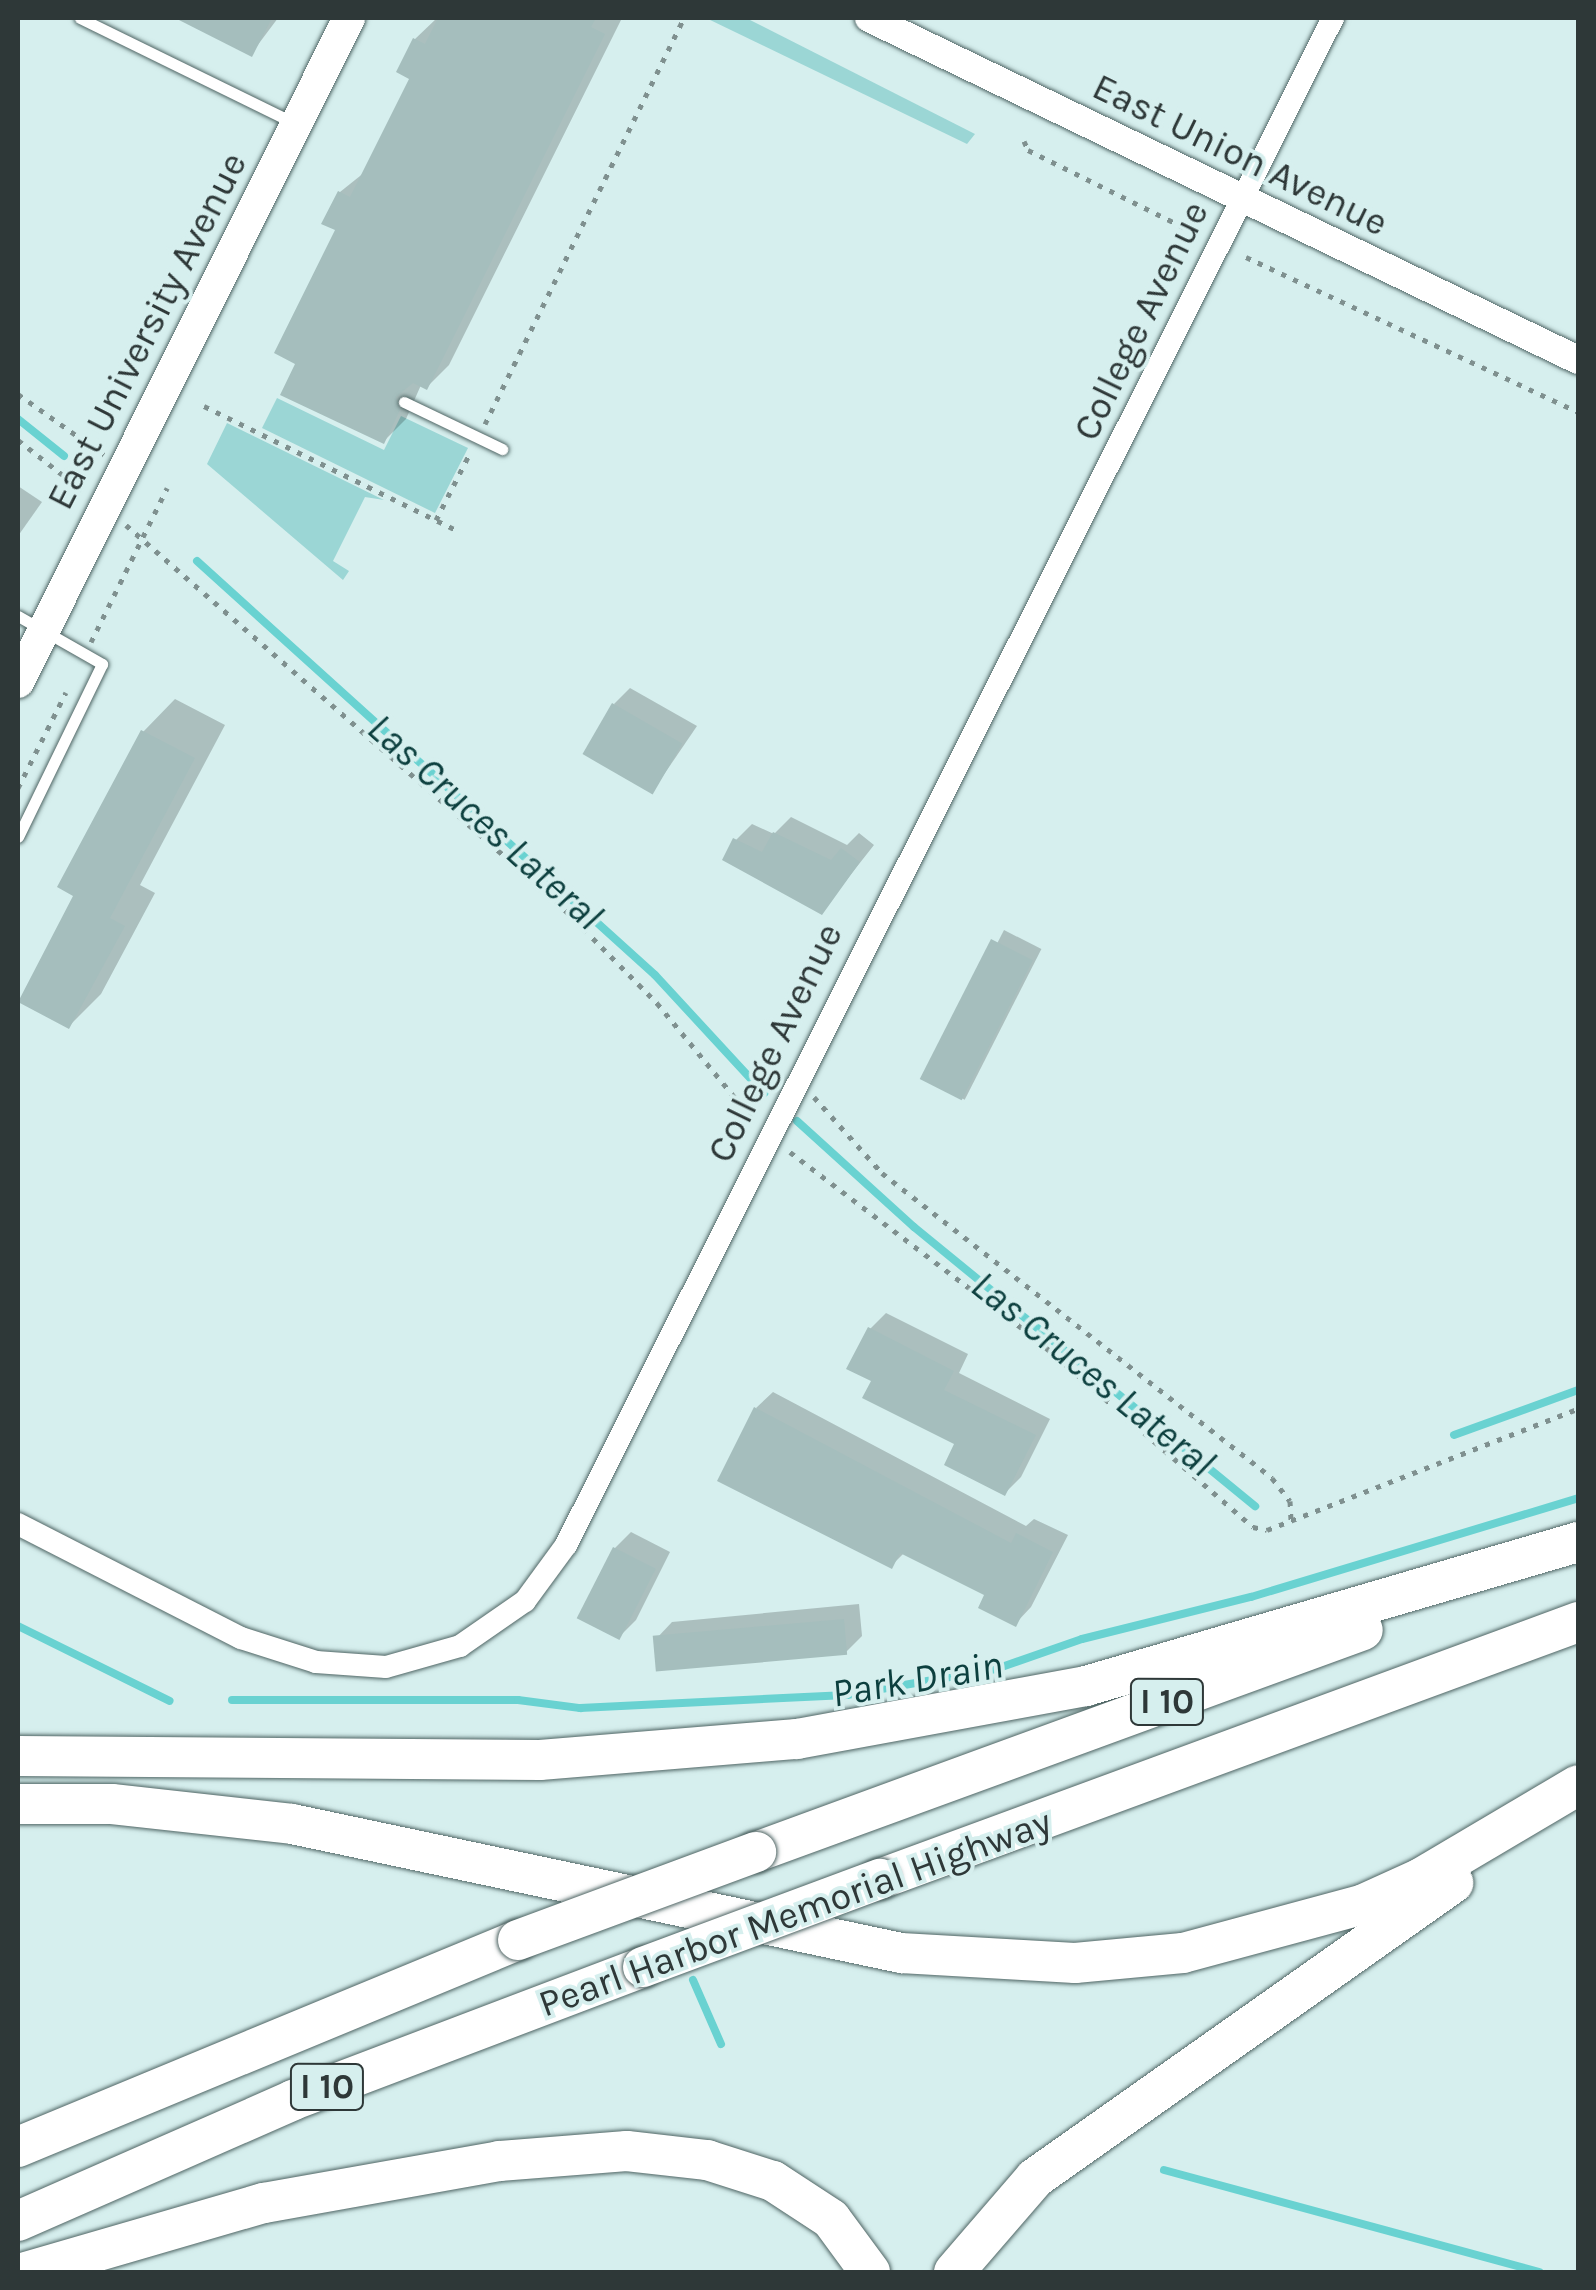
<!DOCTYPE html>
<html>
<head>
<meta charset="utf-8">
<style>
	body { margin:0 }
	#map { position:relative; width:1596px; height:2290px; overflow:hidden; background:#d6efee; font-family:Karla,sans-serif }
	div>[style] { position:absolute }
	.green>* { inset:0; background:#9bd6d5 }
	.shadow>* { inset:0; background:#0003; transform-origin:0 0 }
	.stream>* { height:8px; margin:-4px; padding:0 4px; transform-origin:4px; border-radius:4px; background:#69d2d1 }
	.building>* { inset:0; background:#a5bebd; transform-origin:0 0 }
	.path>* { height:5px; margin-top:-2.5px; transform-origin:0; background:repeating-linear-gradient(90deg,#7f908f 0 5px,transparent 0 13px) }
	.roads { filter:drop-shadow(0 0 2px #4f6564) drop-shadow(0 0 2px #4f6564) }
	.service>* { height:11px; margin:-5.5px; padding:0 5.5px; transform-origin:5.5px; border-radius:5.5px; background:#fff }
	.minor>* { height:22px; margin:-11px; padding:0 11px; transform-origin:11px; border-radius:11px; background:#fff }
	.tertiary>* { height:28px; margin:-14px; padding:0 14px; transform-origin:14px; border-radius:14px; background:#fff }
	.primary>* { height:32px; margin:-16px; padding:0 16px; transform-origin:16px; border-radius:16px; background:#fff }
	.motorway>* { height:40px; margin:-20px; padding:0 20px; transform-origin:20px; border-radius:20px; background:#fff }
	.bridges { filter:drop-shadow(0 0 2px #4f6564) drop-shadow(0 0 2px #4f6564) }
	.motorway-bridge>* { height:40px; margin:-20px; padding:0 20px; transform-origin:20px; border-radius:20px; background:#fff }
	span { translate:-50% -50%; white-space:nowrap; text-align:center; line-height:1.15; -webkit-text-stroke:8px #d6efee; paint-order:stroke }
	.shield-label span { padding:2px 8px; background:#d6efee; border:2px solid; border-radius:8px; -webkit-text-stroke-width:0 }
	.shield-label { font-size:35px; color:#2e3838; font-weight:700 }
	.street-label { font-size:38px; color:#2e3838 }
	.water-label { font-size:40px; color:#0c3f3e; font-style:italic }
	.frame { position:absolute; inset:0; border:20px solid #2e3838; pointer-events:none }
</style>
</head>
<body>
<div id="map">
	<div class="green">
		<div style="clip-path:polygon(706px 18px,746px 18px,975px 134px,967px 144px)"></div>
		<div style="clip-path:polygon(277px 398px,384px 450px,401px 416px,468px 448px,435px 513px,262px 428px)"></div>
		<div style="clip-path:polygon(227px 423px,384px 500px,365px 497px,333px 561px,349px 571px,343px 580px,207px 464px)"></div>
	</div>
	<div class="shadow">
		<div style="clip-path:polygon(181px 18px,278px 18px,251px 54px)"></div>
		<div style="clip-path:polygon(437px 18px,622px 18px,449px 365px,427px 387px,421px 385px,406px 419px,384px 441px,299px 363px,338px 229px,340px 192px,365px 172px,412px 77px,415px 39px)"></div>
		<div style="clip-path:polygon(18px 486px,42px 502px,18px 536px)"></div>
		<div style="clip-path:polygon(630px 688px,697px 726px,652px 792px,614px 704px)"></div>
		<div style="clip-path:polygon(175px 699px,225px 725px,140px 885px,155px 893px,101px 994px,69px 1026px,77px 895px,143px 732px)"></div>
		<div style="clip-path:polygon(791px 817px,847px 845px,859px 833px,874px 845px,822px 911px,736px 840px,752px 824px,774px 834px)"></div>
		<div style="left:1004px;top:930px;width:42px;height:169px;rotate:27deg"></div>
		<div style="clip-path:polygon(886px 1313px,968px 1354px,959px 1373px,1050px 1419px,1021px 1477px,1005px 1493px,957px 1443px,874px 1380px,870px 1329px)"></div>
		<div style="clip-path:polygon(773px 1392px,1026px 1526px,1034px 1519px,1068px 1535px,1031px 1607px,1015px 1624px,988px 1594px,905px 1552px,891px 1566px,756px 1408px)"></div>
		<div style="clip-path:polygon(631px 1532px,670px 1552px,636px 1620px,619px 1637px,615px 1548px)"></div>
		<div style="clip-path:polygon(859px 1604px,862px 1636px,846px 1652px,656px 1639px,672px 1622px)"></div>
	</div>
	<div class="stream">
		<div style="left:18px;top:419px;width:59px;rotate:38.8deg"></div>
		<div style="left:197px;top:561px;width:617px;rotate:42.11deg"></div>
		<div style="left:655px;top:975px;width:161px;rotate:47.3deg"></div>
		<div style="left:797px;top:1121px;width:158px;rotate:42.2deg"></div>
		<div style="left:914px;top:1227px;width:441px;rotate:39.3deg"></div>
		<div style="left:1454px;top:1435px;width:132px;rotate:-19.9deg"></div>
		<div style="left:18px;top:1626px;width:169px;rotate:26.3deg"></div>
		<div style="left:232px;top:1700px;width:286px"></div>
		<div style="left:518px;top:1700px;width:63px;rotate:7.4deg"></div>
		<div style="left:580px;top:1708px;width:267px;rotate:-2.8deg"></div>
		<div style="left:847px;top:1695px;width:151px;rotate:-9.9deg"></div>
		<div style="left:996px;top:1669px;width:91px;rotate:-19.2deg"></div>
		<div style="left:1082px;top:1639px;width:174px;rotate:-14deg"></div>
		<div style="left:1251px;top:1597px;width:342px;rotate:-16.8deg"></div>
		<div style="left:693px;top:1980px;width:70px;rotate:66.4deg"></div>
		<div style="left:1164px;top:2170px;width:389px;rotate:15.2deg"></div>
	</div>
	<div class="building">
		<div style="clip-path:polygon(175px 18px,272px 18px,252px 57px)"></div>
		<div style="clip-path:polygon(438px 18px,596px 18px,591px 27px,605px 34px,427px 390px,413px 383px,396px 397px,400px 410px,384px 444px,280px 395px,295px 364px,274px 353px,335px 230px,321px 224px,338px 191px,350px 197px,409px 79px,396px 72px,413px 38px,425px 44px)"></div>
		<div style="left:612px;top:703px;width:81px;height:59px;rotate:30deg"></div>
		<div style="clip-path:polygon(141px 730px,195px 758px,110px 918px,125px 926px,69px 1029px,18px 1002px,73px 896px,57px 887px)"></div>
		<div style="clip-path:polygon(773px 832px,831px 860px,841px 848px,860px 862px,822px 915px,722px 860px,733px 838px,762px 852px)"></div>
		<div style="left:991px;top:939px;width:47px;height:157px;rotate:27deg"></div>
		<div style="clip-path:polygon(868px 1327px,954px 1371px,944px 1390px,1036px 1435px,1005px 1496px,944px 1465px,954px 1444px,862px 1398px,871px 1381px,846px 1369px)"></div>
		<div style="clip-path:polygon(754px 1407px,1011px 1543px,1016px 1533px,1053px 1552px,1016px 1627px,978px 1608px,984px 1595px,900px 1553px,892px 1569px,717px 1481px)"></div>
		<div style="left:613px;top:1547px;width:48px;height:80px;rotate:27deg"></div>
		<div style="left:844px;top:1619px;width:36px;height:192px;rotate:85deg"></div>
	</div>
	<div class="path">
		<div style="left:1024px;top:141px;width:10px;rotate:66deg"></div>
		<div style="left:1028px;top:150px;width:180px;rotate:26.4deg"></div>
		<div style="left:1246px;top:257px;width:366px;rotate:25deg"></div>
		<div style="left:18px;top:394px;width:105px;rotate:35.3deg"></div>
		<div style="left:204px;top:406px;width:285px;rotate:26.2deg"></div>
		<div style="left:485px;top:424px;width:452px;rotate:-63.9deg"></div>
		<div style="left:18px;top:440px;width:81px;rotate:38deg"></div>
		<div style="left:436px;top:520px;width:77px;rotate:-63.1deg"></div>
		<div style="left:126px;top:525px;width:571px;rotate:41.17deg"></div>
		<div style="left:556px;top:901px;width:144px;rotate:45.3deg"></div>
		<div style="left:657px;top:1003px;width:154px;rotate:50.5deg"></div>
		<div style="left:91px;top:642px;width:172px;rotate:-63.7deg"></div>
		<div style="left:18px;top:788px;width:107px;rotate:-63.4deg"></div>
		<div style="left:814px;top:1097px;width:102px;rotate:48.2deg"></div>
		<div style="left:882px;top:1173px;width:495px;rotate:38deg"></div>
		<div style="left:1272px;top:1478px;width:29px;rotate:52deg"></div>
		<div style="left:1290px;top:1501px;width:20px;rotate:87deg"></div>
		<div style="left:790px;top:1152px;width:309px;rotate:37.2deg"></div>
		<div style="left:1036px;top:1339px;width:287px;rotate:40.9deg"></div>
		<div style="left:1253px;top:1527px;width:14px;rotate:12deg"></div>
		<div style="left:1267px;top:1530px;width:334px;rotate:-21.3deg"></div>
	</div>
	<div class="roads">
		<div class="service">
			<div style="left:80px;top:18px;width:241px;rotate:26.1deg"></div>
			<div style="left:404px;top:402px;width:109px;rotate:25.6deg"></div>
			<div style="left:18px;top:616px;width:97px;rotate:29.7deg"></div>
			<div style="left:102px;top:664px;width:192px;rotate:115.9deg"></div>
		</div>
		<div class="minor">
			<div style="left:18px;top:1524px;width:250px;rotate:27.1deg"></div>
			<div style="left:241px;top:1638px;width:79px;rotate:17.7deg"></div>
			<div style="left:316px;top:1662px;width:70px;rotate:4.1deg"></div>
			<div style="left:386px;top:1667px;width:77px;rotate:-15.8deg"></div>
			<div style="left:460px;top:1646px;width:79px;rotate:-34.7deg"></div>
			<div style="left:525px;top:1601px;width:69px;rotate:-53.8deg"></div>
			<div style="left:566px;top:1545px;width:1709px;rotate:-63.33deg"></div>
		</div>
		<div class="tertiary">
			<div style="left:869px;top:18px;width:787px;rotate:25.75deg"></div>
		</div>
		<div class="primary">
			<div style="left:18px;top:682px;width:742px;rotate:-63.5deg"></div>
		</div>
		<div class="motorway">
			<div style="left:18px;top:1756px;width:522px;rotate:0.44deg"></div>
			<div style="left:540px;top:1760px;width:258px;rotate:-4.7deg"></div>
			<div style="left:797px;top:1739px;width:294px;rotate:-10.4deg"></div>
			<div style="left:1086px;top:1686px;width:513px;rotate:-16.31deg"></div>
			<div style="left:18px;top:1804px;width:94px"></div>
			<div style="left:112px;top:1804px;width:181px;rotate:6.3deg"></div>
			<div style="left:292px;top:1824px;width:623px;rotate:11.96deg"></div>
			<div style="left:901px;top:1953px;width:174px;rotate:3.3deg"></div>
			<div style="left:1075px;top:1963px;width:108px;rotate:-5.3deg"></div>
			<div style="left:1183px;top:1953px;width:188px;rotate:-15.1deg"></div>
			<div style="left:1364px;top:1904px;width:63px;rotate:-24.5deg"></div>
			<div style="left:1421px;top:1878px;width:182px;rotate:-30.6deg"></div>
			<div style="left:756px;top:1852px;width:646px;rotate:-20.09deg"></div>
			<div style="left:880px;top:1879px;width:744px;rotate:-20.21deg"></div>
			<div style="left:18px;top:2147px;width:541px;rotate:-22.49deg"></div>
			<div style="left:18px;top:2221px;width:300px;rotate:-23.7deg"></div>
			<div style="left:293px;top:2100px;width:374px;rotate:-20.8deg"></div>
			<div style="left:26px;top:2272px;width:248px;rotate:-16.2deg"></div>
			<div style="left:264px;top:2203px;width:239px;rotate:-10.1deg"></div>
			<div style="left:499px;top:2161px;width:128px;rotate:-4.5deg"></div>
			<div style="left:627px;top:2151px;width:81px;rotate:6.4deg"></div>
			<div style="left:707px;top:2160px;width:69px;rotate:17.7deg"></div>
			<div style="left:773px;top:2181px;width:69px;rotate:33.2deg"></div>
			<div style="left:831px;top:2219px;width:66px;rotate:53.7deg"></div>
			<div style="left:954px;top:2272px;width:124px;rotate:-49.2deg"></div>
			<div style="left:1035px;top:2178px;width:512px;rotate:-35.21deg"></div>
		</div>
	</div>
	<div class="bridges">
		<div class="motorway-bridge">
			<div style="left:518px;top:1940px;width:254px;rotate:-20.3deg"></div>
			<div style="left:643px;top:1967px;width:253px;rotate:-20.4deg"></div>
		</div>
	</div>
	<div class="shield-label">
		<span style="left:1167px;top:1702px">I 10</span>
		<span style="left:327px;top:2087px">I 10</span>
	</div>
	<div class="street-label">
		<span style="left:1240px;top:155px;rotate:26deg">East Union Avenue</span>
		<span style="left:1141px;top:321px;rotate:-64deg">College Avenue</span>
		<span style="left:147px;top:331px;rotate:-63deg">East University Avenue</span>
		<span style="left:775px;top:1043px;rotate:-64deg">College Avenue</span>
		<span style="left:795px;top:1913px;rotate:-20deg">Pearl Harbor Memorial Highway</span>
	</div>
	<div class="water-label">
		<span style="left:485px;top:822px;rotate:42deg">Las Cruces Lateral</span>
		<span style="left:1093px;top:1374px;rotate:39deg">Las Cruces Lateral</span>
		<span style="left:917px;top:1679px;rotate:-10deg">Park Drain</span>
	</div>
	<div class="frame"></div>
</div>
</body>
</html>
